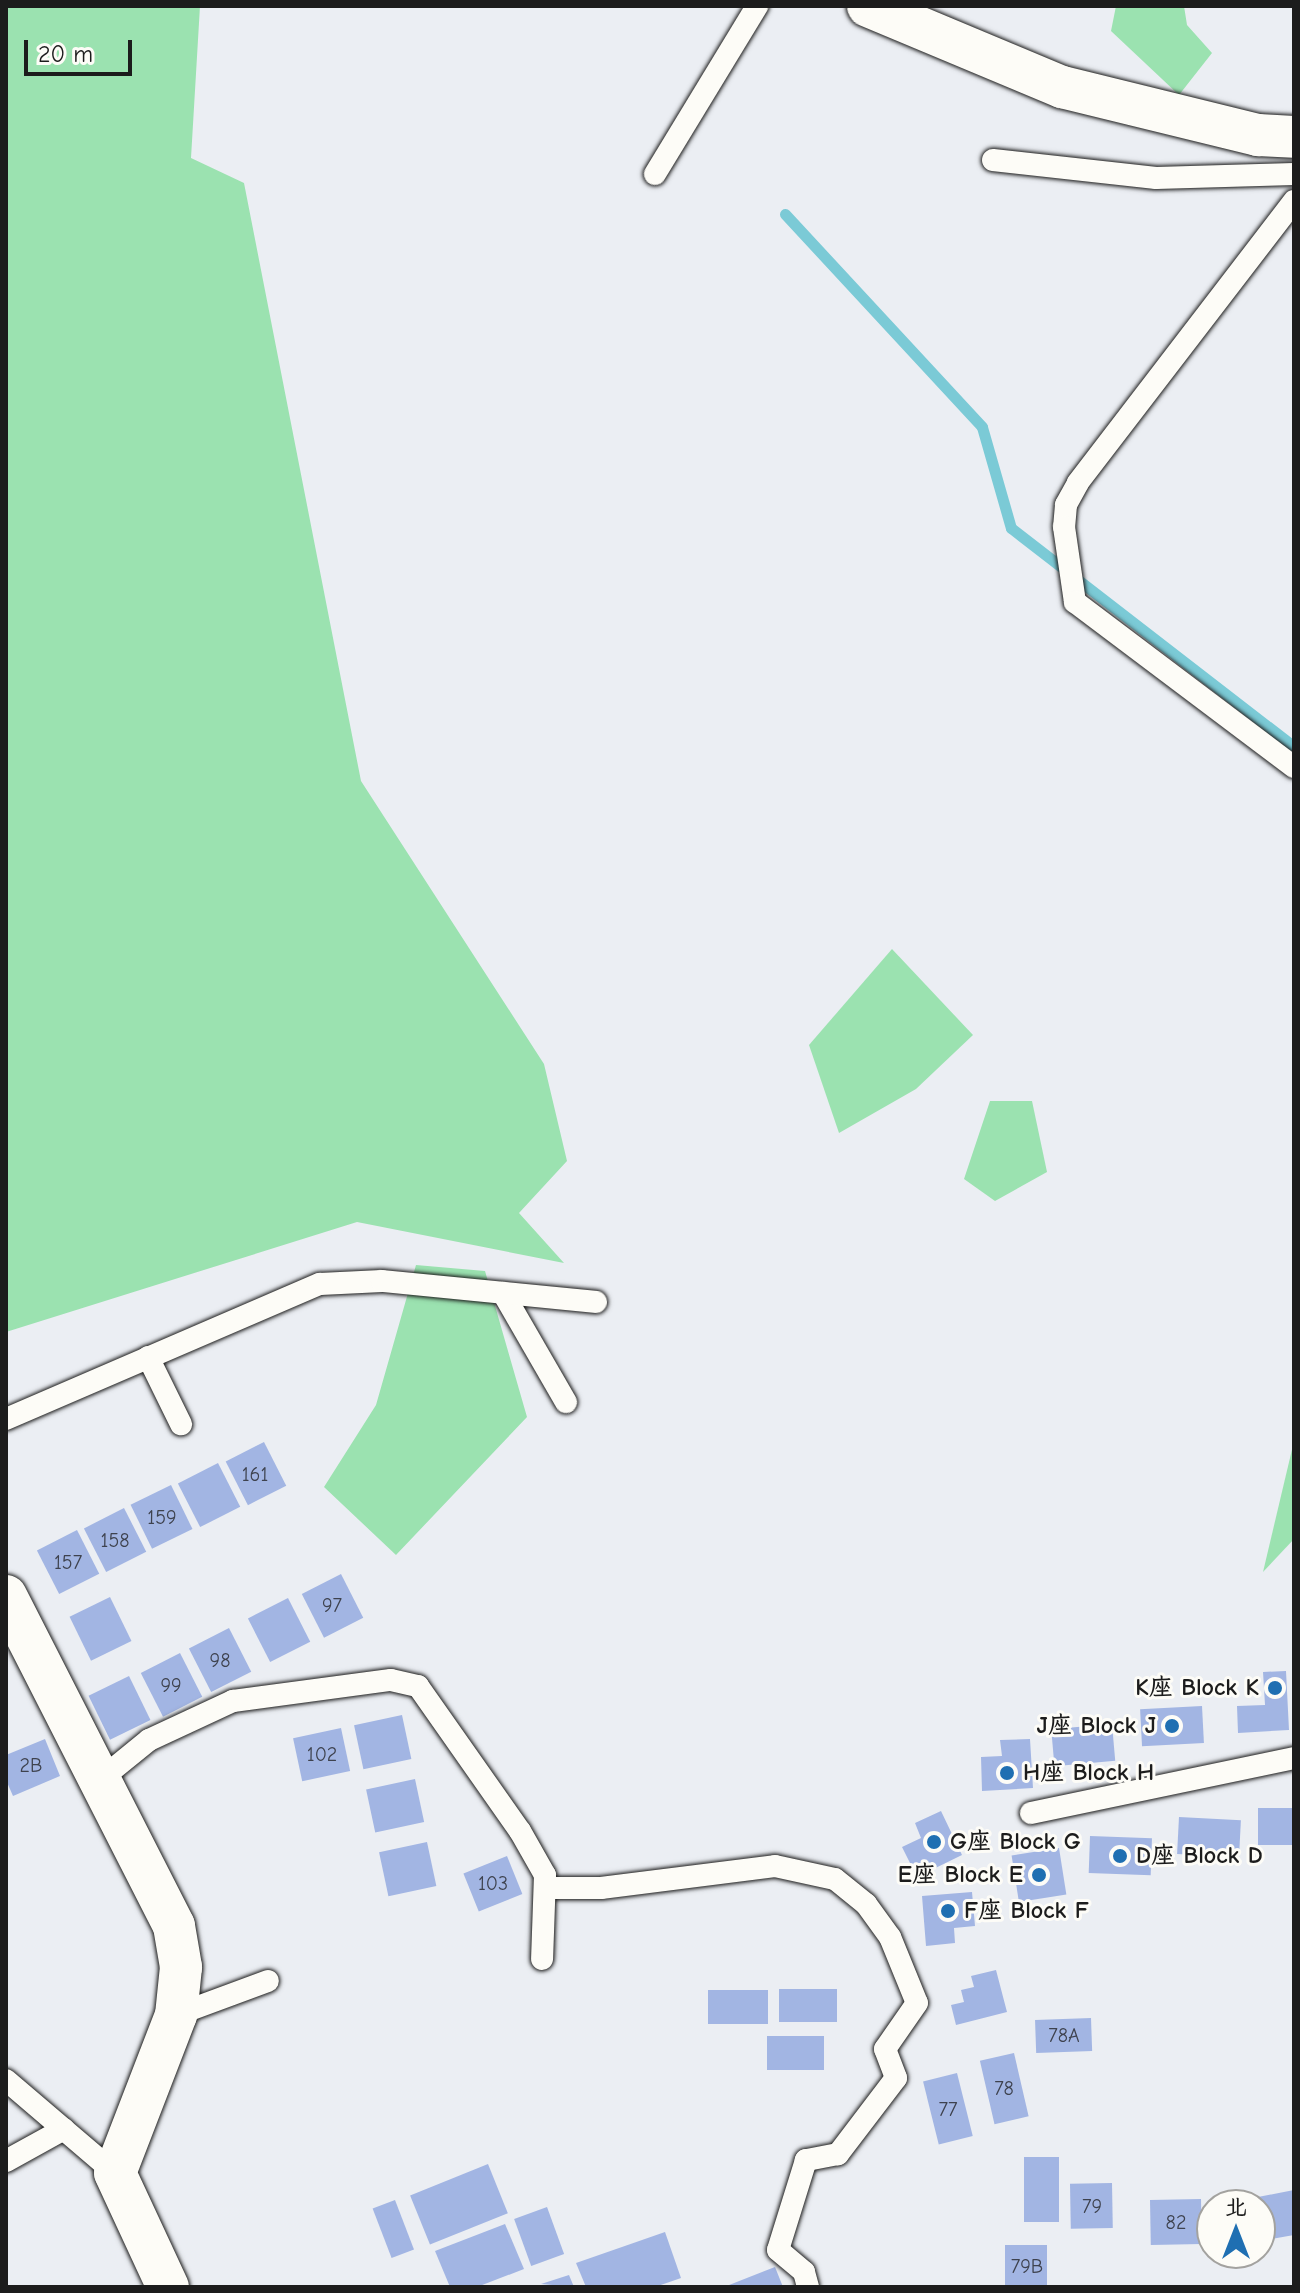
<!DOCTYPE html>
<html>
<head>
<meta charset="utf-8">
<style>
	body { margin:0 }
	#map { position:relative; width:1300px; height:2293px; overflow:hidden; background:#ebeef3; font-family:"Comic Neue","LXGW WenKai TC",sans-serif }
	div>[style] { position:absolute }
	.green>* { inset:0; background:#9be2b0 }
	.stream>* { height:11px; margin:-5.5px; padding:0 5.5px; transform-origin:5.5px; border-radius:5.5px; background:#7bcad6 }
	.building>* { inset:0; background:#a2b5e3; transform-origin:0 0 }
	.roads { filter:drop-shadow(0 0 2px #1c1c1c) drop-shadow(0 0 2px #1c1c1c) }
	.lane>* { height:22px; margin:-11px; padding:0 11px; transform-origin:11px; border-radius:11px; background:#fdfcf7 }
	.street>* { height:42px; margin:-21px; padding:0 21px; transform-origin:21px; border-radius:21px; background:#fdfcf7 }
	.dots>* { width:22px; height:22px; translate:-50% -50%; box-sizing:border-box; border:4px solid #fdfcf7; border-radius:50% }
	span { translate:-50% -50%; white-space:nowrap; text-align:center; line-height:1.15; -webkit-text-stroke:6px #fdfcf7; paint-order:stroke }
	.number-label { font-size:20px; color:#3e424e }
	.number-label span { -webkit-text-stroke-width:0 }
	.poi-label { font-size:24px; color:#1c1c1c; font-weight:700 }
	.right { translate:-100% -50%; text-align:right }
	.left { translate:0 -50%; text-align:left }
	.frame { position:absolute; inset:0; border:8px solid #1c1c1c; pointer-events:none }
	.north { position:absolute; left:1196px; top:2189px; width:80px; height:80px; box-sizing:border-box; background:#fdfcf7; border:2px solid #a3a29f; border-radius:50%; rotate:0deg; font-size:22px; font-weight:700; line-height:32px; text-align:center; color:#1c1c1c }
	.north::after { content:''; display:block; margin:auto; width:28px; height:36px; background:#1f6fb2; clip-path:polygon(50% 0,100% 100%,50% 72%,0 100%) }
	.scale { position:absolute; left:24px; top:40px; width:108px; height:36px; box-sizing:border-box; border:4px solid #1c1c1c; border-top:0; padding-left:10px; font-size:24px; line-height:28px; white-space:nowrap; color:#1c1c1c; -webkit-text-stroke:6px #fdfcf7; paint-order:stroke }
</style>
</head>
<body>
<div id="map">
	<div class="green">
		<div style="clip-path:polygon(6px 6px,200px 6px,191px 158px,244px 183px,361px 781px,544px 1064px,567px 1161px,519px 1213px,564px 1263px,357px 1222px,6px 1332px)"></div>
		<div style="clip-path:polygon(1116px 6px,1184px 6px,1187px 25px,1212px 53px,1179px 95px,1111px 31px)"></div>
		<div style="clip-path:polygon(892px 949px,973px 1035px,916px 1089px,839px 1133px,809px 1045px)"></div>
		<div style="clip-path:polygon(990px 1101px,1032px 1101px,1047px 1172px,995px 1201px,964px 1179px)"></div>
		<div style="clip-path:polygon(416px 1265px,485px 1271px,527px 1417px,396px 1555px,324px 1487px,376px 1405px)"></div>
		<div style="clip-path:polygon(1294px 1441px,1294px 1539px,1263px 1572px)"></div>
	</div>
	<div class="stream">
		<div style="left:785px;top:214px;width:290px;rotate:47.2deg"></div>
		<div style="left:982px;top:427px;width:105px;rotate:74deg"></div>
		<div style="left:1011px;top:528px;width:358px;rotate:37.7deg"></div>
	</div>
	<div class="building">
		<div style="left:264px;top:1442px;width:49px;height:43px;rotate:63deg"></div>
		<div style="left:218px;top:1463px;width:49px;height:45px;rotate:63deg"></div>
		<div style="left:171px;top:1485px;width:49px;height:45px;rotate:64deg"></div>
		<div style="left:124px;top:1508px;width:49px;height:45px;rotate:63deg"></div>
		<div style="left:77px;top:1530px;width:49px;height:45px;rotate:63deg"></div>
		<div style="left:341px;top:1574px;width:49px;height:44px;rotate:63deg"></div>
		<div style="left:110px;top:1597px;width:49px;height:45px;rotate:64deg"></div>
		<div style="left:288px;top:1598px;width:49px;height:45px;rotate:63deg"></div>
		<div style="left:229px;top:1628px;width:49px;height:45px;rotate:63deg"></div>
		<div style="left:180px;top:1653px;width:49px;height:44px;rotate:63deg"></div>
		<div style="clip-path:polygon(1286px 1671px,1289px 1730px,1238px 1733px,1237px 1706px,1265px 1705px,1263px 1672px)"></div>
		<div style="left:129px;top:1676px;width:49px;height:45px;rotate:64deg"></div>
		<div style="left:1202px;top:1706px;width:37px;height:62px;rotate:87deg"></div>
		<div style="left:402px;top:1715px;width:45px;height:49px;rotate:78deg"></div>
		<div style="left:1112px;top:1724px;width:37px;height:61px;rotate:85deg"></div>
		<div style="left:341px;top:1728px;width:44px;height:49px;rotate:78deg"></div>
		<div style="clip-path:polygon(45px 1739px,60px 1776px,13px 1796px,6px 1780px,6px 1755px)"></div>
		<div style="clip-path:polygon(1030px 1739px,1033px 1788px,982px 1791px,981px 1757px,1002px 1756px,1000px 1740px)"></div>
		<div style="left:415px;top:1779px;width:44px;height:50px;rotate:78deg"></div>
		<div style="left:1294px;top:1808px;width:37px;height:36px;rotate:90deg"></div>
		<div style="clip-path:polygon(941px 1811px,962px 1855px,917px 1877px,902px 1847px,921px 1838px,915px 1823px)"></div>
		<div style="left:1179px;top:1817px;width:62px;height:37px;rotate:3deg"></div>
		<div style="left:1090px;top:1836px;width:62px;height:37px;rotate:2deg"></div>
		<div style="left:427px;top:1842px;width:45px;height:49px;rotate:78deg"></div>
		<div style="left:1059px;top:1848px;width:47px;height:48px;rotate:81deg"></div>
		<div style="left:507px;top:1856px;width:41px;height:47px;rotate:68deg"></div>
		<div style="clip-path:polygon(972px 1892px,975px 1926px,954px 1928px,955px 1943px,926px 1946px,922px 1896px)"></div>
		<div style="clip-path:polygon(996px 1970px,1007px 2012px,956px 2025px,951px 2005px,964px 2002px,961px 1990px,974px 1987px,971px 1976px)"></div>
		<div style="left:837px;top:1989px;width:33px;height:58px;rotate:90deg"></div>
		<div style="left:708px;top:1990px;width:60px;height:34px"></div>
		<div style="left:1091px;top:2018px;width:33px;height:56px;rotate:88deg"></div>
		<div style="left:767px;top:2036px;width:57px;height:34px"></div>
		<div style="left:1014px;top:2053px;width:65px;height:35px;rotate:77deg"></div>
		<div style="left:957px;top:2073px;width:65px;height:35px;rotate:76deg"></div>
		<div style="left:1024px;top:2157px;width:35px;height:65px"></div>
		<div style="left:488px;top:2164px;width:53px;height:84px;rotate:68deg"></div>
		<div style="left:1112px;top:2183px;width:45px;height:42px;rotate:89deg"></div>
		<div style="clip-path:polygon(1294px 2190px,1294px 2235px,1266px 2240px,1258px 2197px)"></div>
		<div style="clip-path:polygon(1250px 2198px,1251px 2205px,1212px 2205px,1210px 2213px,1209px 2201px)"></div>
		<div style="left:1201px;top:2199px;width:45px;height:51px;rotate:89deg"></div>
		<div style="left:395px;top:2200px;width:53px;height:24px;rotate:69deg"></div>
		<div style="left:547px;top:2207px;width:50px;height:35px;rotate:70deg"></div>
		<div style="clip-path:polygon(505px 2224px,524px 2269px,477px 2287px,450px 2287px,435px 2251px)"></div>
		<div style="clip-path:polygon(665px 2232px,681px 2278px,655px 2287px,586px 2287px,576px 2263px)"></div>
		<div style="left:1005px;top:2245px;width:42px;height:42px"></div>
		<div style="clip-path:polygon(775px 2267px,783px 2287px,724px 2287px)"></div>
		<div style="clip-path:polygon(569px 2275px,574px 2287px,541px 2284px)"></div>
	</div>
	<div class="roads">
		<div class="lane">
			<div style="left:993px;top:160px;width:164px;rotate:6.3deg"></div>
			<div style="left:1156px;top:178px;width:138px;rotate:-1.7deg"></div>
			<div style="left:655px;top:174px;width:197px;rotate:-58.7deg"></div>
			<div style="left:1294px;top:201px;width:355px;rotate:127.5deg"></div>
			<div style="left:1078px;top:483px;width:25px;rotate:119deg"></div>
			<div style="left:1066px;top:505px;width:22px;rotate:95deg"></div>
			<div style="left:1064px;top:527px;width:76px;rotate:81.7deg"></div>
			<div style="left:1075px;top:602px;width:274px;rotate:37deg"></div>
			<div style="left:503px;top:1293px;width:126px;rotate:60deg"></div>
			<div style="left:148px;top:1357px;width:75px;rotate:63.8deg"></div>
			<div style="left:6px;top:1419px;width:342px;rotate:-23.3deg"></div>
			<div style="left:320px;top:1284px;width:62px;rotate:-2.8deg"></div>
			<div style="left:382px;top:1281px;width:215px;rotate:5.6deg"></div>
			<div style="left:101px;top:1779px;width:62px;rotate:-39.1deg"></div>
			<div style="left:149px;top:1740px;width:93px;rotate:-24.9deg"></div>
			<div style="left:233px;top:1701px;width:159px;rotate:-7.6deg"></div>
			<div style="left:391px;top:1680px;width:28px;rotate:13deg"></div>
			<div style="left:418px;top:1686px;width:177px;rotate:54.9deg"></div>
			<div style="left:520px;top:1831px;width:51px;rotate:60.4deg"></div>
			<div style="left:545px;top:1875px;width:84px;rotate:92deg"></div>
			<div style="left:1031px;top:1813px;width:269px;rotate:-11.8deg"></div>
			<div style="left:547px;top:1888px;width:54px"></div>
			<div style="left:601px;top:1888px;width:175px;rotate:-7.2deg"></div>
			<div style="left:775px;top:1866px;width:61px;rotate:12.2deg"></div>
			<div style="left:835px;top:1879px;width:40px;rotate:39deg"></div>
			<div style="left:866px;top:1904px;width:41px;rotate:54deg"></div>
			<div style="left:890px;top:1937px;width:71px;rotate:67.8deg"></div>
			<div style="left:917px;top:2003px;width:56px;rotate:124.8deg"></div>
			<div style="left:885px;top:2049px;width:31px;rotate:69deg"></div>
			<div style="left:896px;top:2078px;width:96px;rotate:127.3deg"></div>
			<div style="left:838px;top:2154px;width:33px;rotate:169deg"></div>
			<div style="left:806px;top:2160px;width:94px;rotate:107.3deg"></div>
			<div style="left:778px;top:2250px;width:34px;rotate:40deg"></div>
			<div style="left:804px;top:2272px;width:16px;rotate:75deg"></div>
			<div style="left:176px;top:2015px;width:98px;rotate:-20.3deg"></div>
			<div style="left:6px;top:2080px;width:143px;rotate:40.5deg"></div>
			<div style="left:6px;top:2161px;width:66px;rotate:-28.9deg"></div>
		</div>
		<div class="street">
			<div style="left:868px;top:6px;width:210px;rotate:22.7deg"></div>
			<div style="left:1062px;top:87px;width:202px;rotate:13.8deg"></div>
			<div style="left:1258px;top:135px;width:36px;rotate:3deg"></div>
			<div style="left:6px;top:1596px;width:370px;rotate:63deg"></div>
			<div style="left:174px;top:1926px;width:42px;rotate:80.3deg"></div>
			<div style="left:181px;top:1967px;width:48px;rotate:95.9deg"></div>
			<div style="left:176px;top:2015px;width:169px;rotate:111.1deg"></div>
			<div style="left:115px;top:2173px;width:126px;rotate:65.1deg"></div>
		</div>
	</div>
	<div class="dots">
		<div style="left:1275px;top:1688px;background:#1f6fb2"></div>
		<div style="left:1172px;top:1726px;background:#1f6fb2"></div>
		<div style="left:1007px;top:1773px;background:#1f6fb2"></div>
		<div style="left:934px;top:1842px;background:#1f6fb2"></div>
		<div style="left:1120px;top:1856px;background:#1f6fb2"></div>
		<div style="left:1039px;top:1875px;background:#1f6fb2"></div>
		<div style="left:948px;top:1911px;background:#1f6fb2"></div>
	</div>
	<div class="number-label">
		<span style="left:255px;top:1474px">161</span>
		<span style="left:162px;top:1517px">159</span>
		<span style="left:115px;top:1540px">158</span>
		<span style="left:68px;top:1562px">157</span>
		<span style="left:332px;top:1605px">97</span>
		<span style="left:220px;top:1660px">98</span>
		<span style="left:171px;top:1685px">99</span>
		<span style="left:322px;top:1754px">102</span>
		<span style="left:31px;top:1765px">2B</span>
		<span style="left:493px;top:1883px">103</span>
		<span style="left:1064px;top:2035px">78A</span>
		<span style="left:1004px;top:2088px">78</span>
		<span style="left:948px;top:2109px">77</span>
		<span style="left:1092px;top:2206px">79</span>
		<span style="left:1176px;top:2222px">82</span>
		<span style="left:1027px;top:2266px">79B</span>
	</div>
	<div class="poi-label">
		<span class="right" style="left:1259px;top:1688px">K座 Block K</span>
		<span class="right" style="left:1156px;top:1726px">J座 Block J</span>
		<span class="left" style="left:1023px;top:1773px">H座 Block H</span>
		<span class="left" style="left:950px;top:1842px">G座 Block G</span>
		<span class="left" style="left:1136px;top:1856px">D座 Block D</span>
		<span class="right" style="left:1023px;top:1875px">E座 Block E</span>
		<span class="left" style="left:964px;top:1911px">F座 Block F</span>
	</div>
	<div class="frame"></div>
	<div class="north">北</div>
	<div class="scale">20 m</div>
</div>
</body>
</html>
